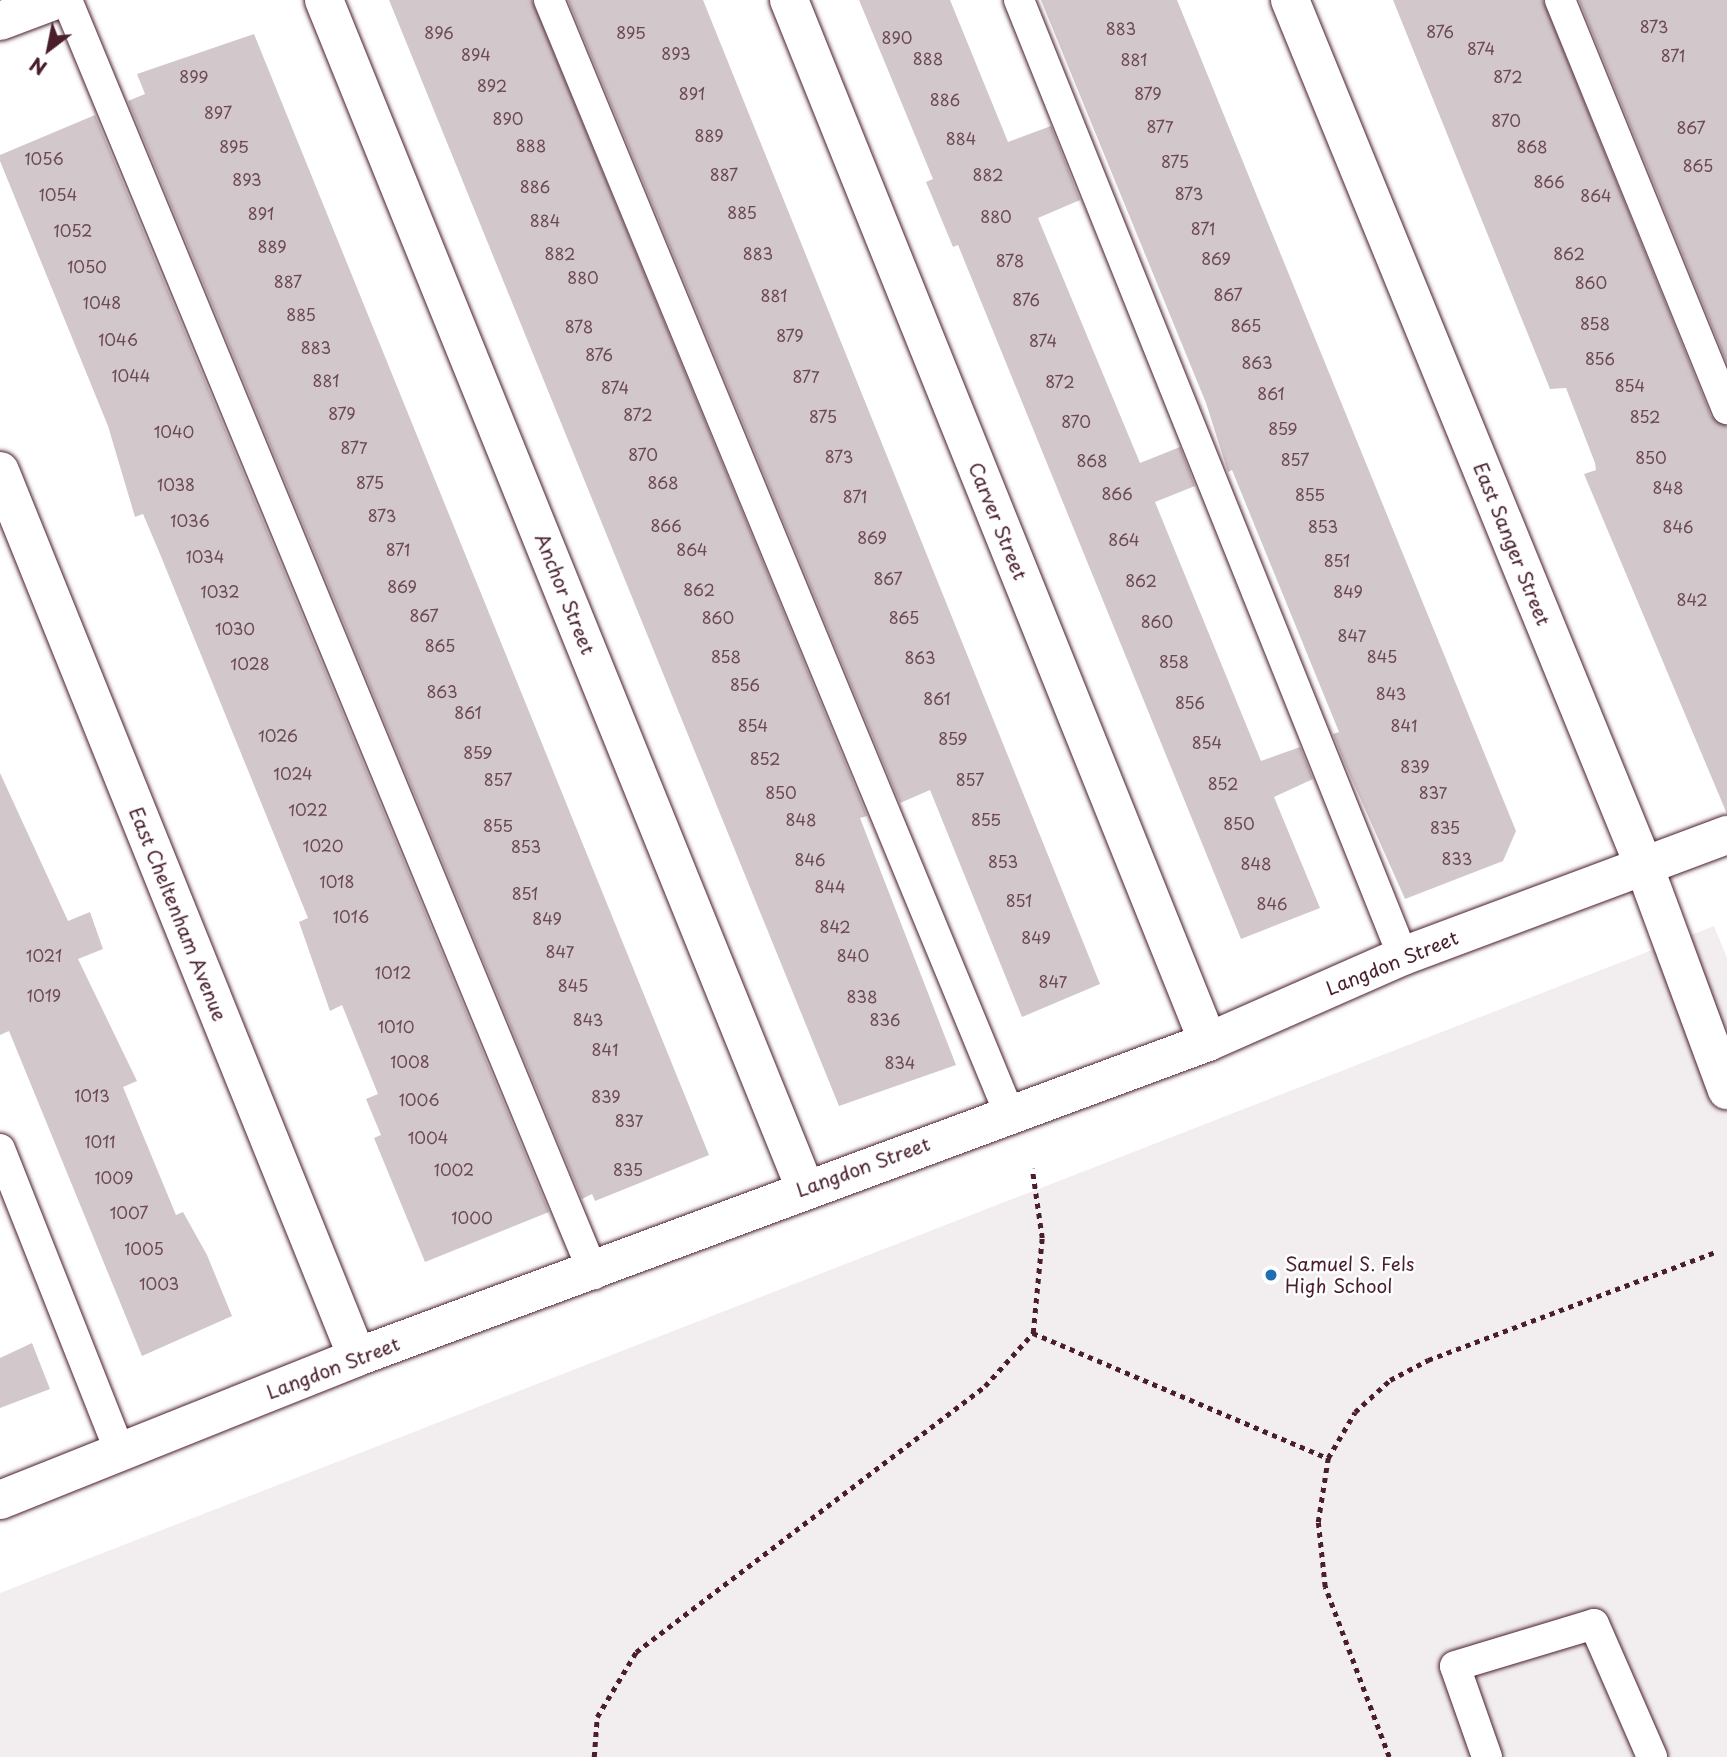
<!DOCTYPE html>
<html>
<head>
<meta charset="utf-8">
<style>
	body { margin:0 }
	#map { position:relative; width:1727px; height:1757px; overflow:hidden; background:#fff; font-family:"Playpen Sans",sans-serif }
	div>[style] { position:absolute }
	.built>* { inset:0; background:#f2eeef }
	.building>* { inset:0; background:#d2c7cb }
	.path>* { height:4.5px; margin-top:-2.25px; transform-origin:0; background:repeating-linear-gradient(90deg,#4a1f2b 0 5px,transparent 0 10px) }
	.roads { filter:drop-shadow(0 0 2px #4a1f2b) drop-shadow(0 0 2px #4a1f2b) }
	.lane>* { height:30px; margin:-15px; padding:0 15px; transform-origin:15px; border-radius:15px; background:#fff }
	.street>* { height:38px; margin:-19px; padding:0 19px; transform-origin:19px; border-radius:19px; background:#fff }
	.secondary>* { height:38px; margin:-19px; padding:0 19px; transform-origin:19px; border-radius:19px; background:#fff }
	.dots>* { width:19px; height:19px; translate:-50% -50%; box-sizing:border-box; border:4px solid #fff; border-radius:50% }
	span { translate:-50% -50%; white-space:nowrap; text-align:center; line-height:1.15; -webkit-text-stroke:5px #fff; paint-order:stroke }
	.number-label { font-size:16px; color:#6c4953 }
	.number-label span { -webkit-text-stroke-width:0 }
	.street-label { font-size:19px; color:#4a1f2b }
	.poi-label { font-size:19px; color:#4a1f2b }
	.left { translate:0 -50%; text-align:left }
	.north { position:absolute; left:14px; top:14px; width:70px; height:70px; -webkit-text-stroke:5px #fff; paint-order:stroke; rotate:212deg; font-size:19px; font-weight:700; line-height:28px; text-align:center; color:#4a1f2b }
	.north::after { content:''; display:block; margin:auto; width:24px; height:32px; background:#4a1f2b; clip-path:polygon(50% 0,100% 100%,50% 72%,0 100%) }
</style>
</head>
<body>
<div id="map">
	<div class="built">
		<div style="clip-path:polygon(1714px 926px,1727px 958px,1727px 1757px,0 1757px,0 1593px)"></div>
	</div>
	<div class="building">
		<div style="clip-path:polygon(389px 0,532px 0,867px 816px,860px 818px,956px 1065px,839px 1106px)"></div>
		<div style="clip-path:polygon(568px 0,703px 0,1100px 984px,1022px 1017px,930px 790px,900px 803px)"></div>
		<div style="clip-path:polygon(859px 0,950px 0,1008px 142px,1051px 126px,1080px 200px,1038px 218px,1140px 463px,1180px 447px,1195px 486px,1155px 502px,1261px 761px,1300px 747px,1313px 779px,1274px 797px,1320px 908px,1241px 939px,958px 245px,953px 247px,926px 182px,933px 179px)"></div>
		<div style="clip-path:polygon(1041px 0,1177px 0,1516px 831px,1503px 861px,1405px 899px,1345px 764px,1333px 734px,1339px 732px,1232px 470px,1228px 472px,1206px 403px)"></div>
		<div style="clip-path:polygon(1393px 0,1543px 0,1711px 416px,1727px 426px,1727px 814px,1584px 474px,1596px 470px,1595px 463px,1566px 388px,1550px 389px)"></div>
		<div style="clip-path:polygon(1579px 0,1727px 0,1727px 363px)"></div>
		<div style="clip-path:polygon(254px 34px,709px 1155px,595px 1201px,592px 1194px,582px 1199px,128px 101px,145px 94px,137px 74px)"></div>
		<div style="clip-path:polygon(95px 115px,549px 1212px,425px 1262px,374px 1138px,381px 1135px,366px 1099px,378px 1094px,342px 1005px,330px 1011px,299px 922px,308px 918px,160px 554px,143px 514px,135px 517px,108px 426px,0 161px,0 155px)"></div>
		<div style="clip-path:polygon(0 773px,68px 921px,90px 912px,103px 949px,78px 959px,137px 1081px,123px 1087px,176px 1215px,183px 1212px,207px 1255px,232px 1316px,142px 1356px,9px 1031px,0 1035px)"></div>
		<div style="clip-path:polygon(32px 1343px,50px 1389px,0 1408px,0 1358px)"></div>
	</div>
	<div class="path">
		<div style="left:1033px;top:1333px;width:320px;rotate:23deg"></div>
		<div style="left:594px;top:1757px;width:40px;rotate:-85.7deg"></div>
		<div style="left:597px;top:1717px;width:76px;rotate:-59deg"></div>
		<div style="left:636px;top:1652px;width:439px;rotate:-37.3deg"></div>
		<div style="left:985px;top:1386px;width:72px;rotate:-47.8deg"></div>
		<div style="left:1033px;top:1333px;width:95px;rotate:-84.6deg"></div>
		<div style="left:1042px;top:1238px;width:70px;rotate:-98.2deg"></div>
		<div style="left:1389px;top:1757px;width:182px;rotate:-110.6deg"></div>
		<div style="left:1325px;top:1587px;width:65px;rotate:-96.1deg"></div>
		<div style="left:1318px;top:1522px;width:65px;rotate:-81.1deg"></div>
		<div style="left:1328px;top:1458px;width:53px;rotate:-59.6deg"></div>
		<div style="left:1355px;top:1412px;width:47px;rotate:-42.4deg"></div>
		<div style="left:1390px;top:1380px;width:43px;rotate:-27.8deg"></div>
		<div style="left:1428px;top:1360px;width:307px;rotate:-20.6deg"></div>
	</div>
	<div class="roads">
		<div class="lane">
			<div style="left:67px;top:0;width:1379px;rotate:67.53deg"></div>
			<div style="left:549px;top:0;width:1204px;rotate:67.54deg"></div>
			<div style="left:1019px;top:0;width:1030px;rotate:68.12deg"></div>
			<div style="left:1560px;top:0;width:442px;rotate:67.8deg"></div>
			<div style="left:0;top:1149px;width:329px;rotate:68.4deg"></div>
			<div style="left:1487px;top:1757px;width:96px;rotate:-109.4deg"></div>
			<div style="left:1455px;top:1666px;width:145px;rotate:-16.8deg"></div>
			<div style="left:1594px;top:1624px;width:145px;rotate:66.4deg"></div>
		</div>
		<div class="street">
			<div style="left:324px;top:0;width:1282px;rotate:67.96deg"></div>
			<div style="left:789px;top:0;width:1123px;rotate:68.09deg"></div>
			<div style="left:1290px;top:0;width:936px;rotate:67.77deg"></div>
			<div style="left:1644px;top:866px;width:239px;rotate:69.7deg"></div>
			<div style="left:0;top:471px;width:955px;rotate:68.05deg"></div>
		</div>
		<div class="secondary">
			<div style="left:0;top:21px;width:60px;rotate:-20.6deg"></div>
			<div style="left:0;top:1500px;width:385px;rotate:-21.8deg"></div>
			<div style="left:357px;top:1357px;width:907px;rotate:-20.31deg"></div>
			<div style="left:1208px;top:1042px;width:213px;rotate:-23.8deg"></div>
			<div style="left:1403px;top:956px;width:346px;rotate:-20.5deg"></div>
		</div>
	</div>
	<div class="dots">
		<div style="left:1271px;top:1275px;background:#1f6fb2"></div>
	</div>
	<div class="number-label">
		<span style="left:1654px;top:26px">873</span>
		<span style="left:1121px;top:28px">883</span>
		<span style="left:1440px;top:31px">876</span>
		<span style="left:439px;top:32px">896</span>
		<span style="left:631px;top:32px">895</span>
		<span style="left:897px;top:37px">890</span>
		<span style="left:1481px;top:48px">874</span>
		<span style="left:676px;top:53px">893</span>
		<span style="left:476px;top:54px">894</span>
		<span style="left:1673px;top:55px">871</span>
		<span style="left:928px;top:58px">888</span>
		<span style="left:1134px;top:59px">881</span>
		<span style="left:194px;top:76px">899</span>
		<span style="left:1508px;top:76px">872</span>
		<span style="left:492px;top:85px">892</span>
		<span style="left:692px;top:93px">891</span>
		<span style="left:1148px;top:93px">879</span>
		<span style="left:945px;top:99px">886</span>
		<span style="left:218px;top:112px">897</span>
		<span style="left:508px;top:118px">890</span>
		<span style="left:1506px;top:120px">870</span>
		<span style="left:1160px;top:126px">877</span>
		<span style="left:1691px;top:127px">867</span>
		<span style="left:709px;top:135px">889</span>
		<span style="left:961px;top:138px">884</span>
		<span style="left:531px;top:145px">888</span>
		<span style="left:234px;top:146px">895</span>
		<span style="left:1532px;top:146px">868</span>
		<span style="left:44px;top:158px">1056</span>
		<span style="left:1175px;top:161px">875</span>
		<span style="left:1698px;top:165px">865</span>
		<span style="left:724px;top:174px">887</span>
		<span style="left:988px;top:174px">882</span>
		<span style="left:247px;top:179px">893</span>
		<span style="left:1549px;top:181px">866</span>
		<span style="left:535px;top:186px">886</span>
		<span style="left:1189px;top:193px">873</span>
		<span style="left:58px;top:194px">1054</span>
		<span style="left:1596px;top:195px">864</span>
		<span style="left:742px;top:212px">885</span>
		<span style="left:261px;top:213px">891</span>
		<span style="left:996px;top:216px">880</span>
		<span style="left:545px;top:220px">884</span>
		<span style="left:1203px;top:228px">871</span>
		<span style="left:73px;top:230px">1052</span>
		<span style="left:272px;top:246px">889</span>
		<span style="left:560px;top:253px">882</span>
		<span style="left:758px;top:253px">883</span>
		<span style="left:1569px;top:253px">862</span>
		<span style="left:1216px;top:258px">869</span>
		<span style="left:1010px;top:260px">878</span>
		<span style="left:87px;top:266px">1050</span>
		<span style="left:583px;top:277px">880</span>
		<span style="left:288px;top:281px">887</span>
		<span style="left:1591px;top:282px">860</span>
		<span style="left:1228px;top:294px">867</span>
		<span style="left:774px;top:295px">881</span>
		<span style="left:1026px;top:299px">876</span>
		<span style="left:102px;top:302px">1048</span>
		<span style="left:301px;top:314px">885</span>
		<span style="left:1595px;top:323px">858</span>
		<span style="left:1246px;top:325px">865</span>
		<span style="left:579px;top:326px">878</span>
		<span style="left:790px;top:335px">879</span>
		<span style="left:118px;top:339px">1046</span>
		<span style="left:1043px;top:340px">874</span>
		<span style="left:316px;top:347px">883</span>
		<span style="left:599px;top:354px">876</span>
		<span style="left:1600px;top:358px">856</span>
		<span style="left:1257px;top:362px">863</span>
		<span style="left:131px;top:375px">1044</span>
		<span style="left:806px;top:376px">877</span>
		<span style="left:326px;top:380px">881</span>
		<span style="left:1060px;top:381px">872</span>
		<span style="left:1630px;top:385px">854</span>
		<span style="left:615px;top:387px">874</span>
		<span style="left:1271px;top:393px">861</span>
		<span style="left:342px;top:413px">879</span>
		<span style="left:638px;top:414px">872</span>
		<span style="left:823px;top:416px">875</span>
		<span style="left:1645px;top:416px">852</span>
		<span style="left:1076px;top:421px">870</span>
		<span style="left:1283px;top:428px">859</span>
		<span style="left:174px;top:431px">1040</span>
		<span style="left:354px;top:447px">877</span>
		<span style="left:643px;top:454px">870</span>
		<span style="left:839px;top:456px">873</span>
		<span style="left:1651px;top:457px">850</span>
		<span style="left:1295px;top:459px">857</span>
		<span style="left:1092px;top:460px">868</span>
		<span style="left:370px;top:482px">875</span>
		<span style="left:663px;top:482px">868</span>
		<span style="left:176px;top:484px">1038</span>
		<span style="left:1668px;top:487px">848</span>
		<span style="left:1117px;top:493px">866</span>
		<span style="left:1310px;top:494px">855</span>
		<span style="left:855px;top:496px">871</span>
		<span style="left:382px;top:515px">873</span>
		<span style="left:190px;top:520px">1036</span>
		<span style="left:666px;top:525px">866</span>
		<span style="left:1323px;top:526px">853</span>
		<span style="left:1678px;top:526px">846</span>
		<span style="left:872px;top:537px">869</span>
		<span style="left:1124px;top:539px">864</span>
		<span style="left:398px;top:549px">871</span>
		<span style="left:692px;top:549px">864</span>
		<span style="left:205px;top:556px">1034</span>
		<span style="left:1337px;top:560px">851</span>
		<span style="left:888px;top:578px">867</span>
		<span style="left:1141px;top:580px">862</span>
		<span style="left:402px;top:586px">869</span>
		<span style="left:699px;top:589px">862</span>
		<span style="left:220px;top:591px">1032</span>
		<span style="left:1348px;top:591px">849</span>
		<span style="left:1692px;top:599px">842</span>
		<span style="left:424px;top:615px">867</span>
		<span style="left:718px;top:617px">860</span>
		<span style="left:904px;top:617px">865</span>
		<span style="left:1157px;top:621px">860</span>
		<span style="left:235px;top:628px">1030</span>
		<span style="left:1352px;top:635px">847</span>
		<span style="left:440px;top:645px">865</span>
		<span style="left:726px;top:656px">858</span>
		<span style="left:1382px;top:656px">845</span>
		<span style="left:920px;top:657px">863</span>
		<span style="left:1174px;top:661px">858</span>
		<span style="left:250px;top:663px">1028</span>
		<span style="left:745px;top:684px">856</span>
		<span style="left:442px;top:691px">863</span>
		<span style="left:1391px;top:693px">843</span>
		<span style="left:937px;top:698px">861</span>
		<span style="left:1190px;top:702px">856</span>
		<span style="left:468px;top:712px">861</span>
		<span style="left:753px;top:725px">854</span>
		<span style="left:1404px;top:725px">841</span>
		<span style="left:278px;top:735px">1026</span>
		<span style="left:953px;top:738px">859</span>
		<span style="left:1207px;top:742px">854</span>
		<span style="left:478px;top:752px">859</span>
		<span style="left:765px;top:758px">852</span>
		<span style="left:1415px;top:766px">839</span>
		<span style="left:293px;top:773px">1024</span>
		<span style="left:498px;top:779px">857</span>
		<span style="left:970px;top:779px">857</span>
		<span style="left:1223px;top:783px">852</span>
		<span style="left:781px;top:792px">850</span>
		<span style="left:1433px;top:792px">837</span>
		<span style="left:308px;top:809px">1022</span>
		<span style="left:801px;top:819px">848</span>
		<span style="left:986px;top:819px">855</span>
		<span style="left:1239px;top:823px">850</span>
		<span style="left:498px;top:825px">855</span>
		<span style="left:1445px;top:827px">835</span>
		<span style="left:323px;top:845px">1020</span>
		<span style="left:526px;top:846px">853</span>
		<span style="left:1457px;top:858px">833</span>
		<span style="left:810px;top:859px">846</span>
		<span style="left:1003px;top:861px">853</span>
		<span style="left:1256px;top:863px">848</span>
		<span style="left:337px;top:881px">1018</span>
		<span style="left:830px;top:886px">844</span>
		<span style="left:525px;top:893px">851</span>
		<span style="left:1019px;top:900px">851</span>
		<span style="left:1272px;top:903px">846</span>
		<span style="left:351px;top:916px">1016</span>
		<span style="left:547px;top:918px">849</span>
		<span style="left:835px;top:926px">842</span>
		<span style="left:1036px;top:937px">849</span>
		<span style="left:560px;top:951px">847</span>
		<span style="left:44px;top:955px">1021</span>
		<span style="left:853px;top:955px">840</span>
		<span style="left:393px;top:972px">1012</span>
		<span style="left:1053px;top:981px">847</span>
		<span style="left:573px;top:985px">845</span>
		<span style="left:44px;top:995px">1019</span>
		<span style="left:862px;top:996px">838</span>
		<span style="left:588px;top:1019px">843</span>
		<span style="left:885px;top:1019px">836</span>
		<span style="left:396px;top:1026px">1010</span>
		<span style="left:605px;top:1049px">841</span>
		<span style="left:410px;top:1061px">1008</span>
		<span style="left:900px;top:1062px">834</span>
		<span style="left:92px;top:1095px">1013</span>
		<span style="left:606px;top:1096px">839</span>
		<span style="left:419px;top:1099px">1006</span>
		<span style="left:629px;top:1120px">837</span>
		<span style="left:428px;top:1137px">1004</span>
		<span style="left:100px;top:1141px">1011</span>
		<span style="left:454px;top:1169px">1002</span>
		<span style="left:628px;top:1169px">835</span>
		<span style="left:114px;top:1177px">1009</span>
		<span style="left:129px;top:1212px">1007</span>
		<span style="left:472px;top:1217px">1000</span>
		<span style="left:144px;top:1248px">1005</span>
		<span style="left:159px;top:1283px">1003</span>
	</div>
	<div class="street-label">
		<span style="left:998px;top:521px;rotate:68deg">Carver Street</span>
		<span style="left:1512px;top:544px;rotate:68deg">East Sanger Street</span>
		<span style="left:565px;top:594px;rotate:68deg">Anchor Street</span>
		<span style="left:178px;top:914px;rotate:68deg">East Cheltenham Avenue</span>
		<span style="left:1392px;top:963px;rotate:-22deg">Langdon Street</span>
		<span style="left:863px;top:1167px;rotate:-20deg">Langdon Street</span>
		<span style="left:333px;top:1368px;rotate:-21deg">Langdon Street</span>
	</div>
	<div class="poi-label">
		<span class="left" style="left:1285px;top:1275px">Samuel S. Fels<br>High School</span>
	</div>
	<div class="north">N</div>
</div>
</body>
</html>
